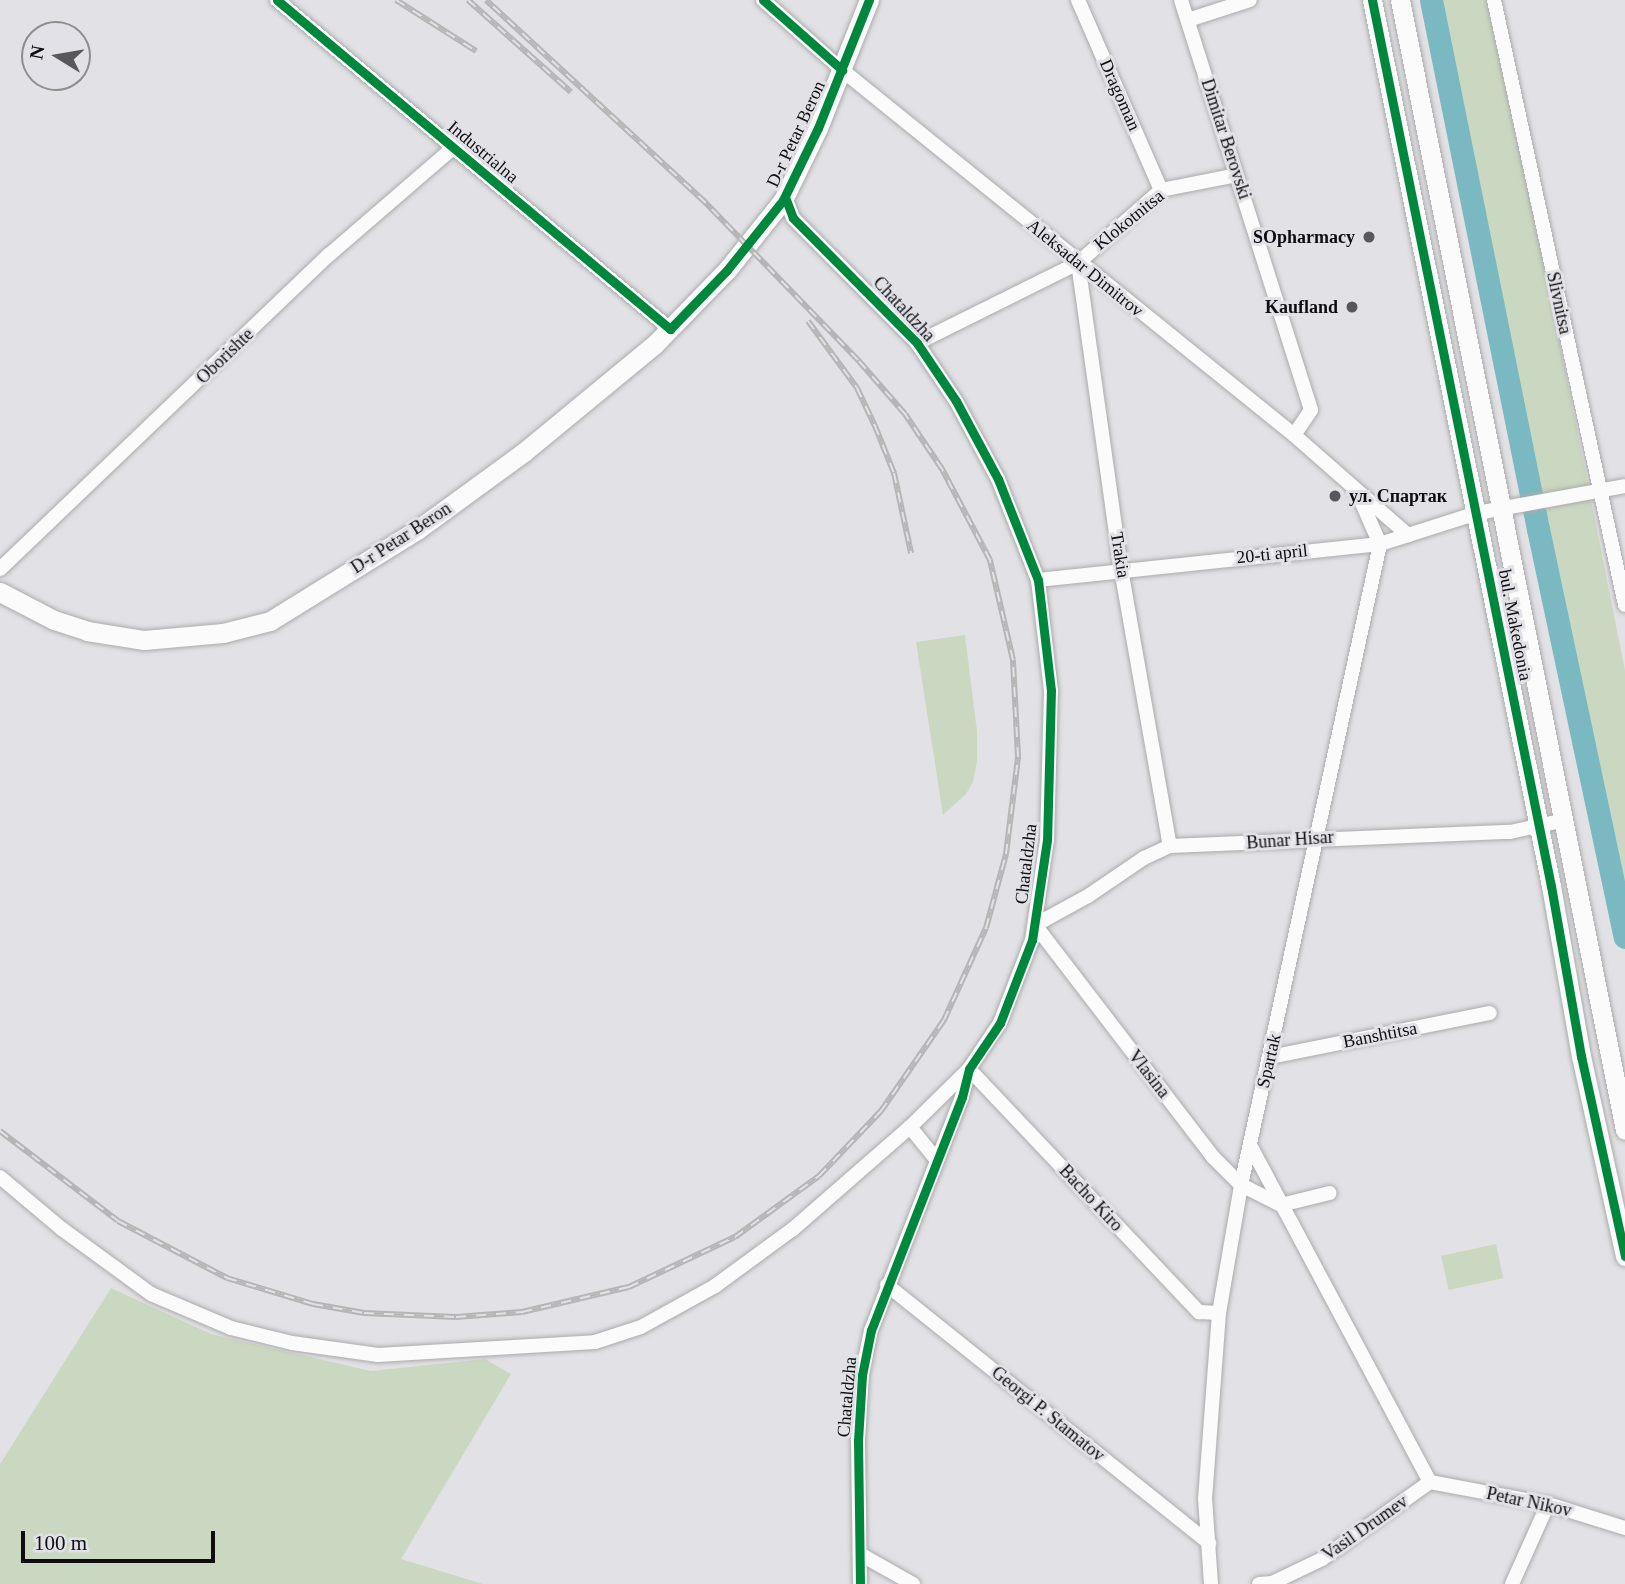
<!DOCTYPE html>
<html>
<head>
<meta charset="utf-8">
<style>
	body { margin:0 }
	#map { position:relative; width:1625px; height:1584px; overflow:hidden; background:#e2e2e6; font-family:"Times New Roman",serif }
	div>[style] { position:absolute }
	.green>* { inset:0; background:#cbd8c1; transform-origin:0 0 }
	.river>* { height:23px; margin:-11.5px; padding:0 11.5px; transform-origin:11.5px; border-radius:11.5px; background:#7ab9c2 }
	.roads { filter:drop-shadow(0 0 2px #ababad) drop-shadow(0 0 2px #ababad) }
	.street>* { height:14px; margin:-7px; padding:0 7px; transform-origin:7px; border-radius:7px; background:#fbfbfb }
	.secondary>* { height:19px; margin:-9.5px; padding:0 9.5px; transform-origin:9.5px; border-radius:9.5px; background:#fbfbfb }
	.rail>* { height:6px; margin-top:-3px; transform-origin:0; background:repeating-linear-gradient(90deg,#e1e1e7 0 10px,#b5b5b6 0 20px); box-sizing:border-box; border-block:2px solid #b5b5b6 }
	.cycleway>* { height:9px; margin:-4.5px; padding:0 4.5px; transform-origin:4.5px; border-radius:4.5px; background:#00873e }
	.dots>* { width:19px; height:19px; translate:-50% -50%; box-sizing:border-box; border:4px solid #e1e1e7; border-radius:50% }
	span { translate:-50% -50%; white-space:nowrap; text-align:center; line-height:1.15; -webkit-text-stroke:6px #e1e1e7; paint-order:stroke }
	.street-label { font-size:18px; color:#0e0e10 }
	.poi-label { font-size:18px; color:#0e0e10; font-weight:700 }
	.right { translate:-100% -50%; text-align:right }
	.left { translate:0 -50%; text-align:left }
	.north { position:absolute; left:21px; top:21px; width:70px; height:70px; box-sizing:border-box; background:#e1e1e7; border:2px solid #8d8d91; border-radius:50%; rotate:281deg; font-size:19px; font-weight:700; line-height:28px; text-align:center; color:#0e0e10 }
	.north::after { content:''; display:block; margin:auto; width:24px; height:32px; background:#58585b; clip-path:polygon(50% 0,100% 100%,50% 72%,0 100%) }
	.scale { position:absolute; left:21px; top:1531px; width:194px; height:32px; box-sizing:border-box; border:4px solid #0e0e10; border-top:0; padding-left:9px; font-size:21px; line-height:24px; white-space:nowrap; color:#0e0e10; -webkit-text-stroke:5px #e1e1e7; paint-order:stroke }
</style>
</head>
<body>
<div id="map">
	<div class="green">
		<div style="clip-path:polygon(1431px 0,1491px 0,1625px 670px,1625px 946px)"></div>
		<div style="clip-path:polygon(965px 635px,977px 731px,977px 761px,973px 782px,966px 794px,943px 815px,916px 642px)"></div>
		<div style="left:1496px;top:1244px;width:35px;height:56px;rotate:78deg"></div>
		<div style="clip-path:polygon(111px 1288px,211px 1334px,371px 1371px,485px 1359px,511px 1374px,401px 1559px,483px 1584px,0 1584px,0 1464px)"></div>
	</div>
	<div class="river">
		<div style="left:1431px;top:0;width:540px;rotate:78.57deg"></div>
		<div style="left:1538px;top:529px;width:417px;rotate:78deg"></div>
	</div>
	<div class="roads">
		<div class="street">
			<div style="left:277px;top:0;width:513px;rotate:39.93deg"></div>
			<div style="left:763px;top:0;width:106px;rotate:41.5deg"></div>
			<div style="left:842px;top:70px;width:581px;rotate:38.92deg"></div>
			<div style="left:1294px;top:435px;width:152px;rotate:41.3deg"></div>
			<div style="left:1078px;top:0;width:207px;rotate:66.4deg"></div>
			<div style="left:1181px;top:0;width:430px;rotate:72.4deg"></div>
			<div style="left:1311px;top:410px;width:30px;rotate:124deg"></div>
			<div style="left:1494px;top:0;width:619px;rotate:77.78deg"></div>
			<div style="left:1188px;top:20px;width:65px;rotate:-17.9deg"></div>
			<div style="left:785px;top:197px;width:22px;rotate:69deg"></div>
			<div style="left:793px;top:218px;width:176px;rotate:45.2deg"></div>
			<div style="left:917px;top:343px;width:70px;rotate:56.1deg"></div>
			<div style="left:956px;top:401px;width:89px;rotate:61.7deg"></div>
			<div style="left:998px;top:479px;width:109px;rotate:68.4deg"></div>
			<div style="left:1038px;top:580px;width:111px;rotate:83.3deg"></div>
			<div style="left:1051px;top:690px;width:150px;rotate:91.5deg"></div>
			<div style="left:1047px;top:840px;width:101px;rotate:98.5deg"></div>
			<div style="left:1032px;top:940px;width:89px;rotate:111.1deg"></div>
			<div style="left:1000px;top:1023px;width:55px;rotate:124deg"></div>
			<div style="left:969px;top:1069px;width:29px;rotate:104deg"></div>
			<div style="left:962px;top:1097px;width:250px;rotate:111.3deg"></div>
			<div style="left:871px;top:1330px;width:46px;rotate:101.3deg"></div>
			<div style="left:862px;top:1375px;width:65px;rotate:93.5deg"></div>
			<div style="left:858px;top:1440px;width:144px;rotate:89.2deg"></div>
			<div style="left:1078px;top:263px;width:309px;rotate:82deg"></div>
			<div style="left:1121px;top:569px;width:281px;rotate:80deg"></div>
			<div style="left:917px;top:343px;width:180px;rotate:-26.4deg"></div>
			<div style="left:1078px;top:263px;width:111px;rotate:-41.3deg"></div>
			<div style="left:1161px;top:190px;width:77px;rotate:-11.2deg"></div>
			<div style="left:1358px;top:494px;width:55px;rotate:66.3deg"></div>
			<div style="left:0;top:569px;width:455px;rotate:-43.7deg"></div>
			<div style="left:329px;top:255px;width:164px;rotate:-40.8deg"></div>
			<div style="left:1038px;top:580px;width:344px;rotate:-6deg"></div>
			<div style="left:1380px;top:544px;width:102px;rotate:-17.7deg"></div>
			<div style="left:1477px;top:513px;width:150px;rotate:-10.3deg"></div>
			<div style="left:1270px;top:1057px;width:224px;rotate:-11.3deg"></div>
			<div style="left:969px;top:1069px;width:335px;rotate:46.6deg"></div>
			<div style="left:1199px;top:1312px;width:20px;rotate:3deg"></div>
			<div style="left:910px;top:1127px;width:41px;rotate:50.9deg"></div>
			<div style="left:1250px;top:1145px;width:382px;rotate:61.9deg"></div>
			<div style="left:0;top:1177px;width:81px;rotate:40deg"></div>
			<div style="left:62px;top:1229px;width:110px;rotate:36.1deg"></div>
			<div style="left:151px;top:1294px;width:87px;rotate:23deg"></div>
			<div style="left:231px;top:1328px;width:63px;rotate:13.8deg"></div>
			<div style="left:292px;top:1343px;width:87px;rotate:7.9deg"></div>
			<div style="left:378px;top:1355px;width:217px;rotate:-3.4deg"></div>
			<div style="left:595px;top:1342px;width:48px;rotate:-18.1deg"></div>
			<div style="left:641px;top:1327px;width:85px;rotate:-29deg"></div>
			<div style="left:715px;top:1286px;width:97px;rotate:-36.2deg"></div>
			<div style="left:793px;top:1229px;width:155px;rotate:-41.1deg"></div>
			<div style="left:910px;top:1127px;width:81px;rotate:-44.5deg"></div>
			<div style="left:1281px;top:1205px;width:45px;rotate:-153.4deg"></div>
			<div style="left:1241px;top:1185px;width:40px;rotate:-135deg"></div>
			<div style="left:1213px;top:1157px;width:292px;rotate:-127.5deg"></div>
			<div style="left:1035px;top:925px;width:60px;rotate:-28.7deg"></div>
			<div style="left:1088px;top:896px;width:68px;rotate:-34.2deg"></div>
			<div style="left:1144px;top:858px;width:29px;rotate:-25deg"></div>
			<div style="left:1170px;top:846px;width:340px;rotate:-2.4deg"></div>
			<div style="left:1510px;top:832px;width:56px;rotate:-12.3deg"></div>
			<div style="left:1281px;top:1205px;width:50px;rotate:-13.8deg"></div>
			<div style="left:887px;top:1285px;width:413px;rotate:38.7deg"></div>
			<div style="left:1430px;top:1482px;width:120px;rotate:10.6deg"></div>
			<div style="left:1548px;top:1504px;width:81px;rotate:17.3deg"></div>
			<div style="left:860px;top:1554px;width:61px;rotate:29.5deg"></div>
			<div style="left:1211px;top:1584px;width:85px;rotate:-94deg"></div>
			<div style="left:1205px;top:1499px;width:187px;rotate:-85.7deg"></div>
			<div style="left:1219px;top:1313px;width:130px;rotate:-80.2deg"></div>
			<div style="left:1241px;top:1185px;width:656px;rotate:-77.76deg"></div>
			<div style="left:1259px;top:1584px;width:13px;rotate:-4deg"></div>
			<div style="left:1272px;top:1583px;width:55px;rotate:-25.6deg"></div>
			<div style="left:1322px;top:1559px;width:133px;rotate:-35.5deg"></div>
			<div style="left:1512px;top:1584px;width:88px;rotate:-65.8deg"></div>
		</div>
		<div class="secondary">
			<div style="left:1372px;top:0;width:904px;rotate:78.58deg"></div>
			<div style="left:1551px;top:886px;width:173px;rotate:80deg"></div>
			<div style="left:1581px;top:1056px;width:205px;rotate:77.6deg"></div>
			<div style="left:1400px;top:0;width:1152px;rotate:78.74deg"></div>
			<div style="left:0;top:592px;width:61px;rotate:27.4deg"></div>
			<div style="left:54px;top:620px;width:35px;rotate:18deg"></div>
			<div style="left:87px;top:631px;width:58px;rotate:9deg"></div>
			<div style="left:144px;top:640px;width:79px;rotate:-5.1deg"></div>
			<div style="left:223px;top:633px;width:49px;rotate:-14.3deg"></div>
			<div style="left:270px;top:621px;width:173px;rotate:-31.8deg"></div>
			<div style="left:417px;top:530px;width:132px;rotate:-36.1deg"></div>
			<div style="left:524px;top:452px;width:168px;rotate:-39.5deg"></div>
			<div style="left:654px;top:345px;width:105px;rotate:-45.8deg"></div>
			<div style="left:727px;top:270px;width:90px;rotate:-51.3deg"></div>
			<div style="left:783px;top:200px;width:80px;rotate:-64.1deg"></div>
			<div style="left:818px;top:128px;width:138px;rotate:-68.3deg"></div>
		</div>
	</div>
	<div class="rail">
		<div style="left:396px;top:0;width:95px;rotate:32.5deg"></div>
		<div style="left:468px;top:0;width:138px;rotate:41.8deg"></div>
		<div style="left:808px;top:321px;width:83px;rotate:53.8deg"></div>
		<div style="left:857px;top:388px;width:42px;rotate:64.7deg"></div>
		<div style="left:875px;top:426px;width:51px;rotate:68deg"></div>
		<div style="left:894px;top:473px;width:82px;rotate:78deg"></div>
		<div style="left:0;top:1131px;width:148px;rotate:37.3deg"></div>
		<div style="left:118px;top:1221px;width:123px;rotate:27.6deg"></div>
		<div style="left:227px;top:1278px;width:90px;rotate:16.8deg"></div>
		<div style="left:313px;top:1304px;width:52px;rotate:10deg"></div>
		<div style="left:364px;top:1313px;width:92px;rotate:2.5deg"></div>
		<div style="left:456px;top:1317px;width:66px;rotate:-4.3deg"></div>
		<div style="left:522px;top:1312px;width:110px;rotate:-13.2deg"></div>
		<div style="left:629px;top:1287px;width:117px;rotate:-25.3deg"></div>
		<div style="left:735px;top:1237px;width:104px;rotate:-36deg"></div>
		<div style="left:819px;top:1176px;width:90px;rotate:-46.4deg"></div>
		<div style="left:881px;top:1111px;width:111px;rotate:-55.3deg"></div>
		<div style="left:944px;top:1020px;width:101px;rotate:-65.5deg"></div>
		<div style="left:986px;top:928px;width:77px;rotate:-74.9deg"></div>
		<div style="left:1006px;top:854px;width:98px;rotate:-82.9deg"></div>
		<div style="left:1018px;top:757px;width:97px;rotate:-93deg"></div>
		<div style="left:1013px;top:660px;width:103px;rotate:-103deg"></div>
		<div style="left:990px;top:560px;width:103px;rotate:-117.8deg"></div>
		<div style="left:942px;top:469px;width:66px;rotate:-123.9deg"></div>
		<div style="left:905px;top:414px;width:72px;rotate:-131deg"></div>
		<div style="left:858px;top:360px;width:219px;rotate:-134.1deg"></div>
		<div style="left:706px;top:203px;width:299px;rotate:-137.3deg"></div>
	</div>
	<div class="cycleway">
		<div style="left:277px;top:0;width:513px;rotate:39.93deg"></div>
		<div style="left:670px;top:329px;width:82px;rotate:-46deg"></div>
		<div style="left:727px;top:270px;width:90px;rotate:-51.3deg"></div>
		<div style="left:783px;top:200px;width:80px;rotate:-64.1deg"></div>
		<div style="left:818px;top:128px;width:138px;rotate:-68.3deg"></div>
		<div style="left:763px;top:0;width:106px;rotate:41.5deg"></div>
		<div style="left:1372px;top:0;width:904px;rotate:78.58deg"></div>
		<div style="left:1551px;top:886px;width:173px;rotate:80deg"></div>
		<div style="left:1581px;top:1056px;width:205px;rotate:77.6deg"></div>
		<div style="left:785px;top:197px;width:22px;rotate:69deg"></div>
		<div style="left:793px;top:218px;width:176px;rotate:45.2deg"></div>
		<div style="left:917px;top:343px;width:70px;rotate:56.1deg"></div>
		<div style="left:956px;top:401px;width:89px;rotate:61.7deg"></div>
		<div style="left:998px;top:479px;width:109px;rotate:68.4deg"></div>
		<div style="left:1038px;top:580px;width:111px;rotate:83.3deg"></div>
		<div style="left:1051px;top:690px;width:150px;rotate:91.5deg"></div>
		<div style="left:1047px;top:840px;width:101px;rotate:98.5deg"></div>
		<div style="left:1032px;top:940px;width:89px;rotate:111.1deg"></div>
		<div style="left:1000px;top:1023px;width:55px;rotate:124deg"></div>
		<div style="left:969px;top:1069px;width:29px;rotate:104deg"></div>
		<div style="left:962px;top:1097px;width:250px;rotate:111.3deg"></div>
		<div style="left:871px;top:1330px;width:46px;rotate:101.3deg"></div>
		<div style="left:862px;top:1375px;width:65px;rotate:93.5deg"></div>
		<div style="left:858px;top:1440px;width:144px;rotate:89.2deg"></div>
	</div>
	<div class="dots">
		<div style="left:1369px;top:237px;background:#58585b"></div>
		<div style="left:1352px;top:307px;background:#58585b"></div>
		<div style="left:1335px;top:496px;background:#58585b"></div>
	</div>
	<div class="street-label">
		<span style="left:1120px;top:95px;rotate:66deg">Dragoman</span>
		<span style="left:796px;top:134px;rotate:-65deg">D-r Petar Beron</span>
		<span style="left:1226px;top:139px;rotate:72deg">Dimitar Berovski</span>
		<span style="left:483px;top:152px;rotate:40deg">Industrialna</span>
		<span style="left:1129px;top:220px;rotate:-39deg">Klokotnitsa</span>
		<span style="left:1085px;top:268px;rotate:39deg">Aleksadar Dimitrov</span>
		<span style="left:1559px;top:303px;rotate:78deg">Slivnitsa</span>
		<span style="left:904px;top:309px;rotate:47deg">Chataldzha</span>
		<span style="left:225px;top:356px;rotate:-44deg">Oborishte</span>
		<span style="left:401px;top:538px;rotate:-33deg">D-r Petar Beron</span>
		<span style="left:1272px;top:554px;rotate:-6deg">20-ti april</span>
		<span style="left:1120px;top:555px;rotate:81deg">Trakia</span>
		<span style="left:1515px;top:625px;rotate:79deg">bul. Makedonia</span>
		<span style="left:1290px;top:840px;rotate:-4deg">Bunar Hisar</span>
		<span style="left:1026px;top:864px;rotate:-83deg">Chataldzha</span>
		<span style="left:1380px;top:1035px;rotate:-11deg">Banshtitsa</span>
		<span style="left:1269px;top:1061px;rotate:-77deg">Spartak</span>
		<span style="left:1149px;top:1074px;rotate:52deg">Vlasina</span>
		<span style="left:1091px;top:1198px;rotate:47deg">Bacho Kiro</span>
		<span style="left:847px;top:1397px;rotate:-85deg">Chataldzha</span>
		<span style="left:1048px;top:1414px;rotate:39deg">Georgi P. Stamatov</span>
		<span style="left:1529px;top:1502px;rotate:12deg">Petar Nikov</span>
		<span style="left:1365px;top:1528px;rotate:-35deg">Vasil Drumev</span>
	</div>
	<div class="poi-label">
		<span class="right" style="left:1355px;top:237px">SOpharmacy</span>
		<span class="right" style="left:1338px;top:307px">Kaufland</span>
		<span class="left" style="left:1349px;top:496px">ул. Спартак</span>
	</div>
	<div class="north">N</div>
	<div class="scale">100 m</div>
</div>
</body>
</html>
